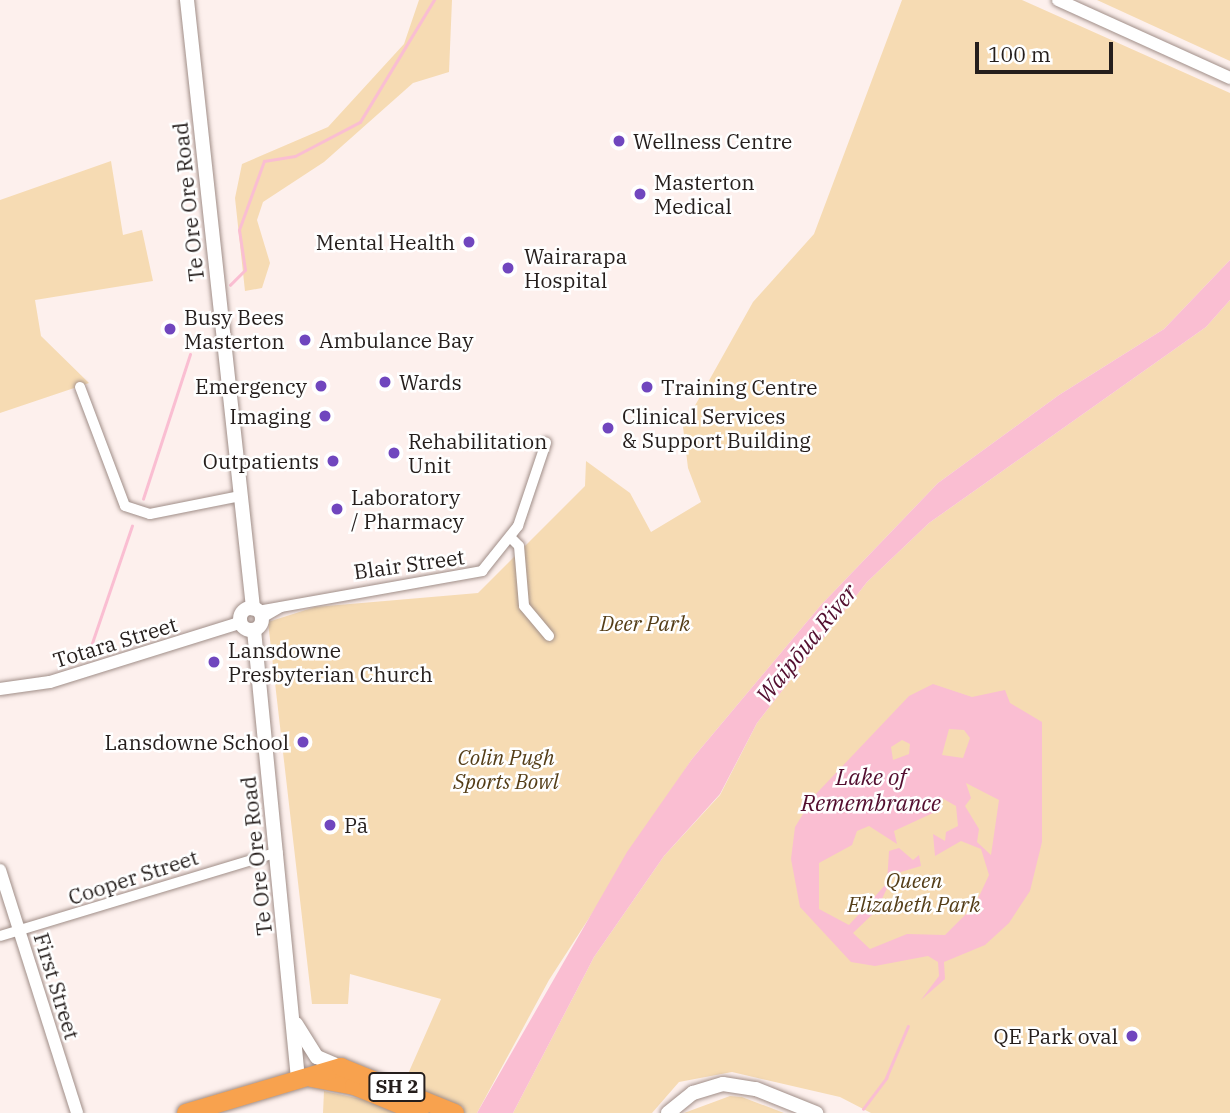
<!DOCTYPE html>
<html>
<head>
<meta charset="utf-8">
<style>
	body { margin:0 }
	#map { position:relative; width:1230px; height:1113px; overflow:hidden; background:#fdf0ed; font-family:"IBM Plex Serif",serif }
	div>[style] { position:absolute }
	.green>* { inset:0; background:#f6dbb3 }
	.water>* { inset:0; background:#fabed2 }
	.stream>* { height:2.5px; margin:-1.25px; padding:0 1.25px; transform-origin:1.25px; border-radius:1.25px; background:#fabed2 }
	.roads { filter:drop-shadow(0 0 2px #a08e88) drop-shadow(0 0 2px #a08e88) }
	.minor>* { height:10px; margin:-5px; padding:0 5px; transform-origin:5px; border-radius:5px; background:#fff }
	.tertiary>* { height:12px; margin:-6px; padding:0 6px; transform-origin:6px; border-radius:6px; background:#fff }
	.secondary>* { height:14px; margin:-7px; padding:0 7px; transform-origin:7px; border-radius:7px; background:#fff }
	.secondary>.ring { margin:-7px; padding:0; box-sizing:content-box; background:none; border:14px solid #fff; border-radius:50% }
	.trunk>* { height:18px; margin:-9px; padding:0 9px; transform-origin:9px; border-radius:9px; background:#f8a24e }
	.dots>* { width:19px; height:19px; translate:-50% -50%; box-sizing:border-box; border:4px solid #fff; border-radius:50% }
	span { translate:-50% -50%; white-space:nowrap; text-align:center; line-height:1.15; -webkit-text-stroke:5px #fff; paint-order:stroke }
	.shield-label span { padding:2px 5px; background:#fff; border:2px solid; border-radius:5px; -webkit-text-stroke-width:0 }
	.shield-label { font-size:19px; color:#251e1c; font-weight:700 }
	.poi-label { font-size:21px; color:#251e1c }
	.left { translate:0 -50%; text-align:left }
	.right { translate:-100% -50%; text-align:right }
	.street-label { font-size:21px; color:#251e1c }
	.park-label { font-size:21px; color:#543d17; font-style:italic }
	.water-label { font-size:23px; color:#530e2f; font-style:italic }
	.scale { position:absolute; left:975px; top:42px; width:138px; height:32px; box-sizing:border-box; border:4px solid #251e1c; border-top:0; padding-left:9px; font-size:21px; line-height:24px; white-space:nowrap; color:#251e1c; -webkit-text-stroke:5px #fff; paint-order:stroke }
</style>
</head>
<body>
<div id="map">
	<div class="green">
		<div style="clip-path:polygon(419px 0,452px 0,449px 72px,413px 83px,324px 162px,263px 202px,257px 220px,270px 263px,262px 288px,245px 291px,235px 198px,242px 164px,328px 127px,404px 44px)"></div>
		<div style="clip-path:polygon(902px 0,1022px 0,1230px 93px,1230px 260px,1164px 329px,1059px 395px,938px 483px,821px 605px,692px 759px,549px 980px,477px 1113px,461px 1113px,463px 1107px,404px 1083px,441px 999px,350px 974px,348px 1004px,312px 1004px,268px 622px,315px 607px,478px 593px,585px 486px,586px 461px,630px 493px,651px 532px,701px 502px,688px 468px,683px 427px,753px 302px,814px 234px)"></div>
		<div style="clip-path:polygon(1097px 0,1230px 0,1230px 61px)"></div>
		<div style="clip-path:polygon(111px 161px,123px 235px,142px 230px,153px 281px,35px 300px,41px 336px,89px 383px,0 413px,0 200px)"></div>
		<div style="clip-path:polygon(1230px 300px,1230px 1113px,871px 1113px,840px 1097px,732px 1072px,679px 1082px,652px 1113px,513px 1113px,594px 957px,664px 856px,720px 795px,757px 723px,867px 582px,929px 523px,1206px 327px)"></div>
		<div style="clip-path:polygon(324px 1091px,370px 1101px,400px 1113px,323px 1113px)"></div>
		<div style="clip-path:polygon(730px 1096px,742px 1097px,784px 1113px,684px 1113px)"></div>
	</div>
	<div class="water">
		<div style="clip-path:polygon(1230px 260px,1230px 300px,1206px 327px,929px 523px,867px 582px,757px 723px,720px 794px,664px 856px,594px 957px,513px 1113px,477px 1113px,627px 852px,692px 759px,821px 605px,938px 483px,1059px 395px,1164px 329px)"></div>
		<div style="clip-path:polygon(evenodd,933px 684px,972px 697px,1005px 690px,1010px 703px,1042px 722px,1042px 842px,1030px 891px,1009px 923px,985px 945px,944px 962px,945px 979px,921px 1000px,939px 976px,938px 962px,928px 956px,875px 966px,851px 962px,800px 907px,791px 859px,795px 827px,814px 796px,909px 696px,933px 684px,949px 729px,964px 730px,970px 738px,963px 758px,942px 755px,949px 729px,933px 684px,902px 740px,910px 744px,909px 754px,893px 760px,891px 747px,902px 740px,933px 684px,966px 783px,999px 800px,991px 855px,977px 842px,979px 829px,965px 806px,971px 798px,966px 783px,933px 684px,940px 797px,956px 806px,958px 826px,946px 832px,945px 841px,933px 834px,935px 856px,961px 841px,981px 849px,989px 875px,975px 905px,945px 935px,907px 934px,870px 949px,853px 933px,876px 911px,894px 874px,921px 866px,919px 855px,913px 860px,899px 848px,889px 851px,887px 883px,849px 925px,819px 909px,819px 863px,852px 845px,857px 831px,869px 826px,897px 844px,894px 831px,933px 813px,932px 800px,940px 797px)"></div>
	</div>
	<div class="stream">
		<div style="left:230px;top:285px;width:21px;rotate:-45deg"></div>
		<div style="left:245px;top:270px;width:40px;rotate:-98.5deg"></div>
		<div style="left:239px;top:230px;width:73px;rotate:-70.1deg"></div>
		<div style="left:264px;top:161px;width:31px;rotate:-9deg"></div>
		<div style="left:295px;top:156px;width:73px;rotate:-27.6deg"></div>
		<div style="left:360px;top:122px;width:143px;rotate:-58.8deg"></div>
		<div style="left:143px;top:499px;width:152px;rotate:-72deg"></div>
		<div style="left:89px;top:652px;width:133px;rotate:-71.2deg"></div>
		<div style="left:863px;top:1109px;width:39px;rotate:-53deg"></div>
		<div style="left:886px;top:1078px;width:56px;rotate:-67.1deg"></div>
	</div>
	<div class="roads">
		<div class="minor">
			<div style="left:80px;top:387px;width:127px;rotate:69.3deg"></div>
			<div style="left:125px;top:506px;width:26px;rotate:18deg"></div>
			<div style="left:150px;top:514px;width:92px;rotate:-11.3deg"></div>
			<div style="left:511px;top:538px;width:11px;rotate:45deg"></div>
			<div style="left:519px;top:546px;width:60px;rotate:85.2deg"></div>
			<div style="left:524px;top:606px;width:39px;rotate:50deg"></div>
			<div style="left:258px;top:611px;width:228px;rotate:-10.1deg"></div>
			<div style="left:482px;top:571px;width:58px;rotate:-51.3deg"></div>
			<div style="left:518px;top:526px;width:88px;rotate:-71.4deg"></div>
			<div style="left:262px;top:618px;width:22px;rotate:-30deg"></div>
			<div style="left:0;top:936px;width:290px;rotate:-16.8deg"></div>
		</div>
		<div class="tertiary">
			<div style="left:1058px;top:0;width:189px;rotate:24.4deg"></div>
			<div style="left:0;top:689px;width:50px;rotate:-8deg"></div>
			<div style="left:50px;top:682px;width:199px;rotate:-17.3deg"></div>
			<div style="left:0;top:870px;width:255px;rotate:72.4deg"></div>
		</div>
		<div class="secondary">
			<div style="left:187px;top:0;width:612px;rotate:83.8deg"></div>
			<div class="ring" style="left:240px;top:608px;width:8px;height:8px"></div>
			<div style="left:254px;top:630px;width:451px;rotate:84.4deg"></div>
			<div style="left:296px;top:1024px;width:39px;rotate:58deg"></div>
			<div style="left:317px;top:1057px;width:26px;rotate:23deg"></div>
			<div style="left:668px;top:1113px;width:32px;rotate:-39deg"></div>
			<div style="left:693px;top:1093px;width:31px;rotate:-17deg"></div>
			<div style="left:723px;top:1084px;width:33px;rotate:9deg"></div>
			<div style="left:756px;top:1089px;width:65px;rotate:21.8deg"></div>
		</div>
		<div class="trunk">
			<div style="left:311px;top:1078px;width:44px;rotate:10.5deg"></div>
			<div style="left:354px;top:1086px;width:71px;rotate:22.2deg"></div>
			<div style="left:186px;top:1113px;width:162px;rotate:-16.5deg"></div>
			<div style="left:341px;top:1067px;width:123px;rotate:22deg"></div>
		</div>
	</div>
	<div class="dots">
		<div style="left:619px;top:141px;background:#7046be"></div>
		<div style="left:640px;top:194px;background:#7046be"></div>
		<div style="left:469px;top:242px;background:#7046be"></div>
		<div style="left:508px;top:268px;background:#7046be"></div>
		<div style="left:170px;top:329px;background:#7046be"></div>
		<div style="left:305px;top:340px;background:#7046be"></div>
		<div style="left:385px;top:382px;background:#7046be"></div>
		<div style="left:321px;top:386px;background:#7046be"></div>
		<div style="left:647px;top:387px;background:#7046be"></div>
		<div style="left:325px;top:416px;background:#7046be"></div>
		<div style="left:608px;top:428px;background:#7046be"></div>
		<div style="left:394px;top:453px;background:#7046be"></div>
		<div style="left:333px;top:461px;background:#7046be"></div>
		<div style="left:337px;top:509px;background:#7046be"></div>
		<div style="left:214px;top:662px;background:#7046be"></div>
		<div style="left:303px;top:742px;background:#7046be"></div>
		<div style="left:330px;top:825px;background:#7046be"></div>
		<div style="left:1132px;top:1036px;background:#7046be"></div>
	</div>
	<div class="shield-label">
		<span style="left:397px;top:1087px">SH 2</span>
	</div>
	<div class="poi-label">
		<span class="left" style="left:633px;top:141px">Wellness Centre</span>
		<span class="left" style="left:654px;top:194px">Masterton<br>Medical</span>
		<span class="right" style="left:455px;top:242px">Mental Health</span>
		<span class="left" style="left:524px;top:268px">Wairarapa<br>Hospital</span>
		<span class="left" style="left:184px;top:329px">Busy Bees<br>Masterton</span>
		<span class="left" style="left:319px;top:340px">Ambulance Bay</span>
		<span class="left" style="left:399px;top:382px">Wards</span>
		<span class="right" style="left:307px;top:386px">Emergency</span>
		<span class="left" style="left:661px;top:387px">Training Centre</span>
		<span class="right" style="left:311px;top:416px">Imaging</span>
		<span class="left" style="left:622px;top:428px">Clinical Services<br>&amp; Support Building</span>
		<span class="left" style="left:408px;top:453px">Rehabilitation<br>Unit</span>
		<span class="right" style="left:319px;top:461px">Outpatients</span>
		<span class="left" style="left:351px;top:509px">Laboratory<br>/ Pharmacy</span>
		<span class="left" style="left:228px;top:662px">Lansdowne<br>Presbyterian Church</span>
		<span class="right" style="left:289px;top:742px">Lansdowne School</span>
		<span class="left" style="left:344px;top:825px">Pā</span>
		<span class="right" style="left:1118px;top:1036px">QE Park oval</span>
	</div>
	<div class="street-label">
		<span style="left:188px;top:202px;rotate:-96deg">Te Ore Ore Road</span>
		<span style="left:409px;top:564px;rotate:-8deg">Blair Street</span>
		<span style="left:115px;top:642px;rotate:-17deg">Totara Street</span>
		<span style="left:256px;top:856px;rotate:-96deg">Te Ore Ore Road</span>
		<span style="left:133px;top:877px;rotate:-18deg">Cooper Street</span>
		<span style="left:57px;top:986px;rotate:73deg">First Street</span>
	</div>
	<div class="park-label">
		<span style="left:645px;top:623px">Deer Park</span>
		<span style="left:506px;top:769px">Colin Pugh<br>Sports Bowl</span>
		<span style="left:914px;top:892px">Queen<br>Elizabeth Park</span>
	</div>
	<div class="water-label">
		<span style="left:806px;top:643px;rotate:-51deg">Waipōua River</span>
		<span style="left:871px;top:789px">Lake of<br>Remembrance</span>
	</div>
	<div class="scale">100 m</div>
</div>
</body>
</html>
